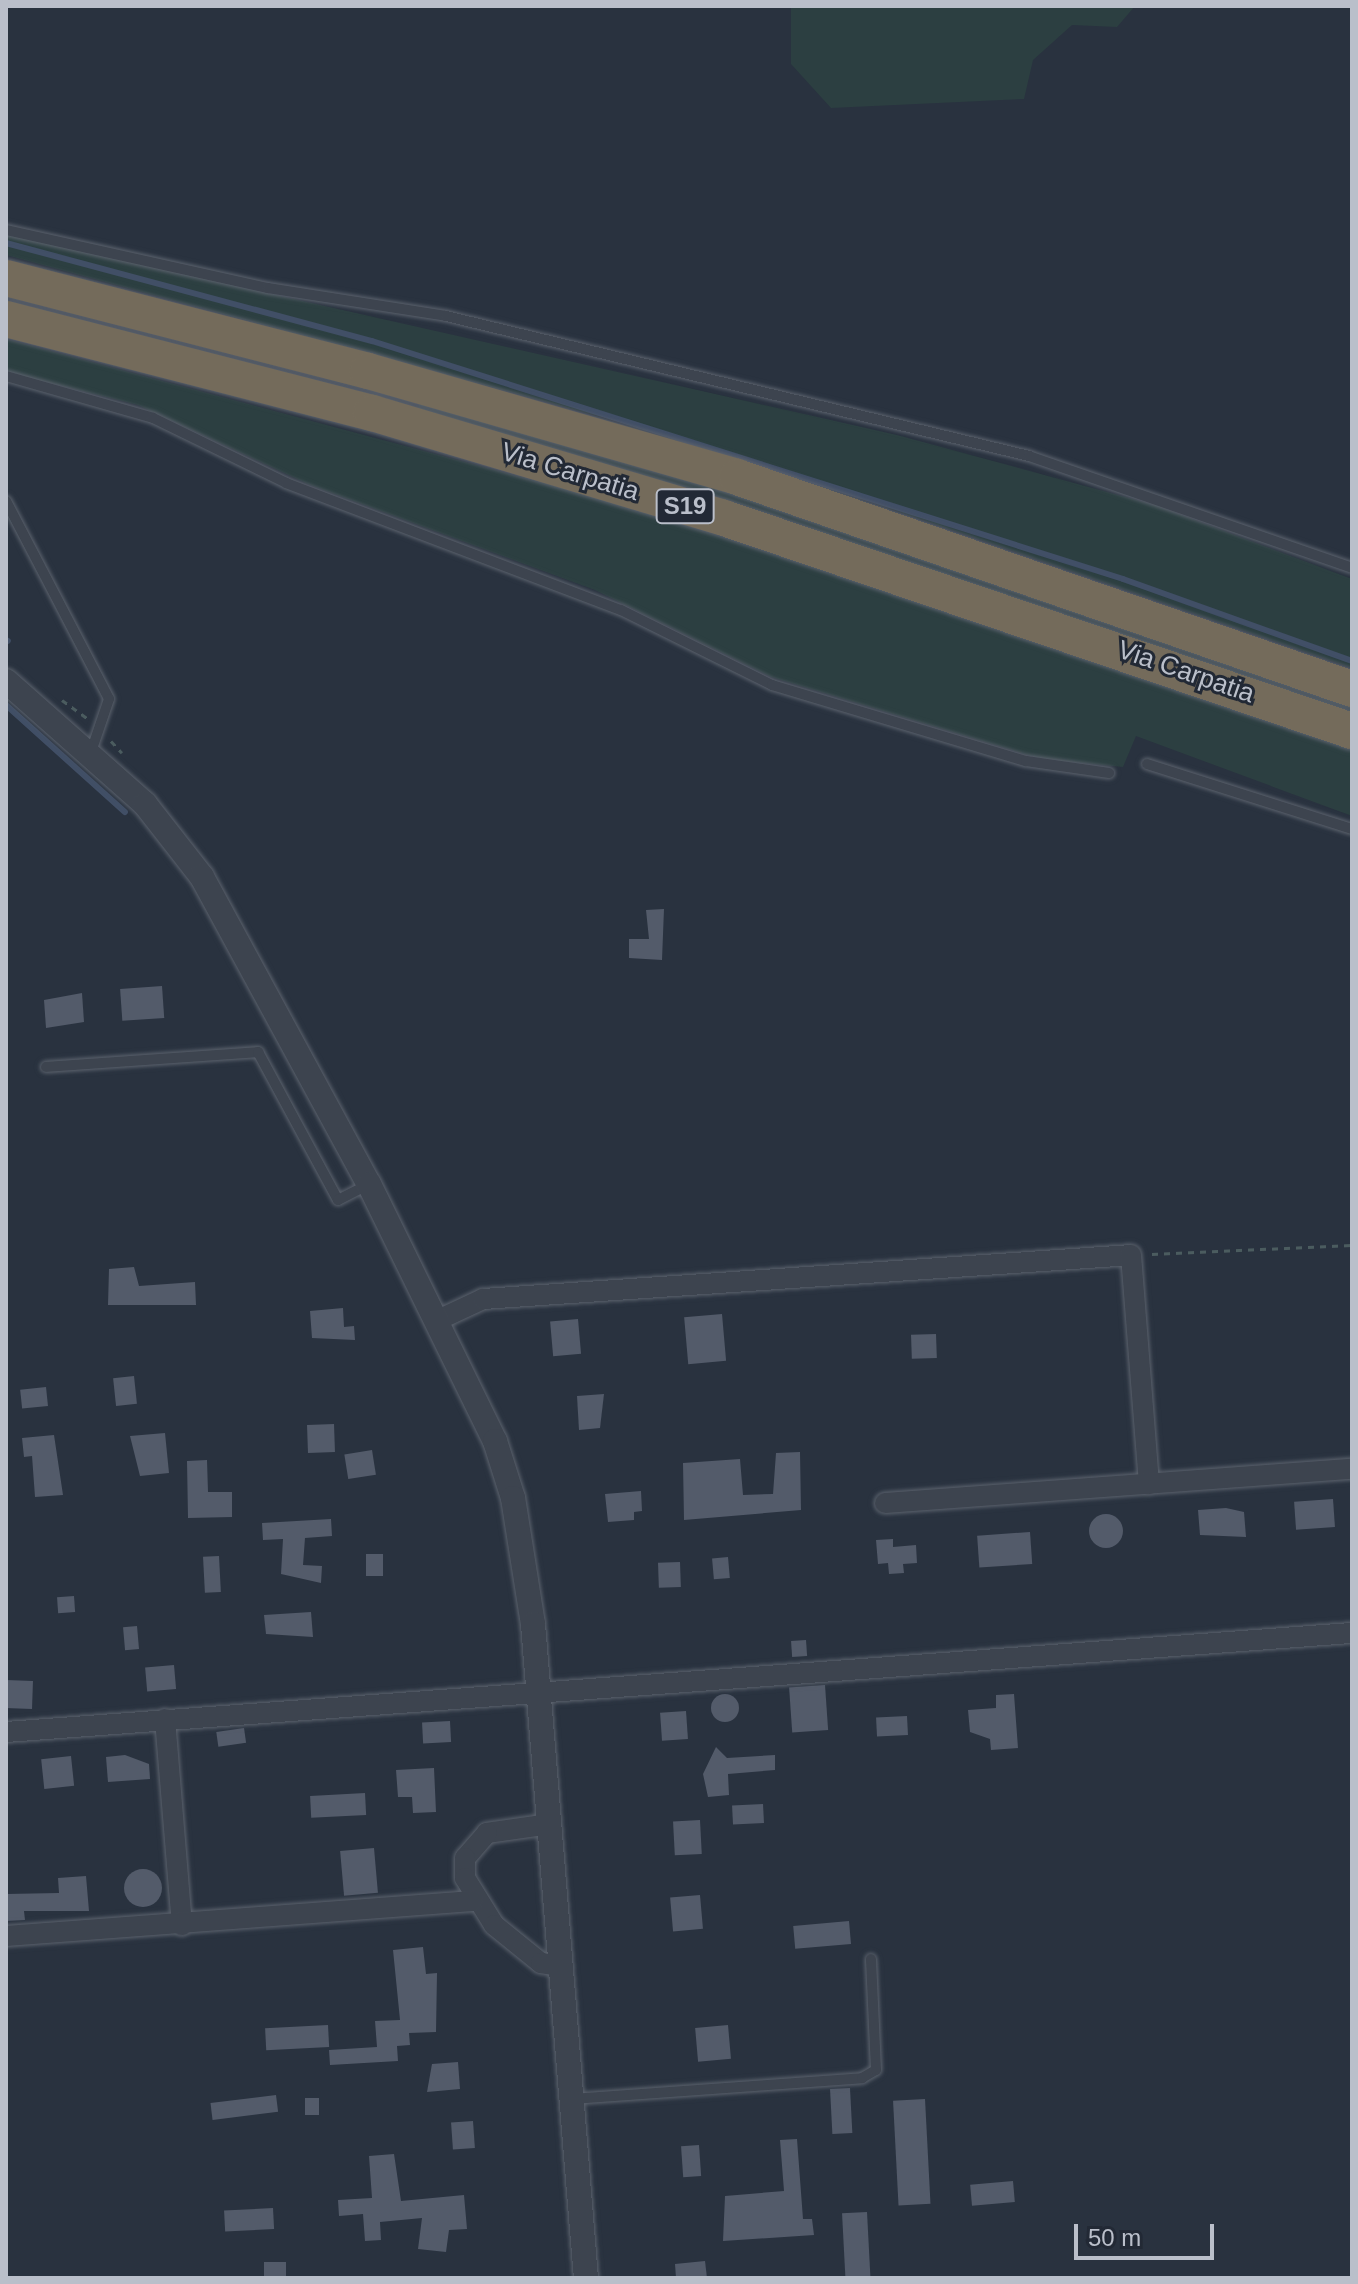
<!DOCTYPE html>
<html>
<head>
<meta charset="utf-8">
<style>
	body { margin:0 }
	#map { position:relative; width:1358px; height:2284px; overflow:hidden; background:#29323f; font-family:Arial,sans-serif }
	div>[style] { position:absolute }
	.green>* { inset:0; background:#2c3f41 }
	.stream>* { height:6px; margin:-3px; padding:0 3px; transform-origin:3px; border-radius:3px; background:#414f66 }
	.building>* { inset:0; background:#535b6a; transform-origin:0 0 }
	.round { border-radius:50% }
	.path>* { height:3px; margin-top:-1.5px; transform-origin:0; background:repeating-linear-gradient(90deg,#4b5c5f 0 6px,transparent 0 12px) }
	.roads { filter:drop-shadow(0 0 2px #5b626d) drop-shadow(0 0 2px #5b626d) }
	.service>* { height:10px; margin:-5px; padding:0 5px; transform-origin:5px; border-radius:5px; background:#3d444f }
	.minor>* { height:20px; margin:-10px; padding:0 10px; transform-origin:10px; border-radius:10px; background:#3d444f }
	.tertiary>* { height:24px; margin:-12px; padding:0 12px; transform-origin:12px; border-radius:12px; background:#3d444f }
	.motorway>* { height:36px; margin:-18px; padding:0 18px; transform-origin:18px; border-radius:18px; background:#746b5b }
	span { translate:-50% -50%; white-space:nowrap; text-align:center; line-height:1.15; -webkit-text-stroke:6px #222935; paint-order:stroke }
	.shield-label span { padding:2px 6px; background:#222935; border:2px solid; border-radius:6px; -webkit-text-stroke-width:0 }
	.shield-label { font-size:24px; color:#babfca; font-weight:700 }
	.street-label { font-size:26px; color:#babfca }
	.frame { position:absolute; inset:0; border:8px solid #babfca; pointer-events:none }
	.scale { position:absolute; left:1074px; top:2224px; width:140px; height:36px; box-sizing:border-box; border:4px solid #babfca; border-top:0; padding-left:10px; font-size:24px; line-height:28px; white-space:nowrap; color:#babfca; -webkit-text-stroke:6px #222935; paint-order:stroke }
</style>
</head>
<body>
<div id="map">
	<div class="green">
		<div style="clip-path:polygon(791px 6px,1135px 6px,1117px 27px,1072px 25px,1033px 60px,1024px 99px,831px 108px,791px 64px)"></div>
		<div style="clip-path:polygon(6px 234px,897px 435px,1155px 505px,1352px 579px,1352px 668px,708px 446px,6px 255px)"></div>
		<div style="clip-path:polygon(6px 339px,626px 505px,1308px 731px,1352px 750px,1352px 816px,1136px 736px,1123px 767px,1041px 759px,771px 677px,595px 590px,310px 485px,138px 405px,6px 372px)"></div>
		<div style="clip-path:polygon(421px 401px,732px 491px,1352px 704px,1352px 713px,734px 502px,416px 411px)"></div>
	</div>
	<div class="stream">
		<div style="left:6px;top:243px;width:379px;rotate:15deg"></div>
		<div style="left:372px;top:341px;width:788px;rotate:17.58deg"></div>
		<div style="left:1123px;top:579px;width:243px;rotate:19.7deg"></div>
		<div style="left:6px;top:640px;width:2px;rotate:27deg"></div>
		<div style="left:6px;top:705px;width:160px;rotate:42deg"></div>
	</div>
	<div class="building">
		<div style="clip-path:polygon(664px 909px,662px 960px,629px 958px,629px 939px,649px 939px,646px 910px)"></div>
		<div style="left:162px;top:986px;width:32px;height:42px;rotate:86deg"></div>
		<div style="clip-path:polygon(82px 993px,84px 1022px,46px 1028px,44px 1000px)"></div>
		<div style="clip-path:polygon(134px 1267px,139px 1286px,195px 1282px,196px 1305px,108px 1305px,109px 1269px)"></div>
		<div style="clip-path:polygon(343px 1308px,344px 1327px,354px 1326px,355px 1340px,312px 1338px,310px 1311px)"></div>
		<div style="left:722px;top:1314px;width:47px;height:38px;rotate:85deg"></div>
		<div style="left:578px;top:1319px;width:35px;height:28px;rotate:85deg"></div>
		<div style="left:936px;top:1334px;width:24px;height:25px;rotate:88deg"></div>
		<div style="left:134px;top:1376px;width:28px;height:21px;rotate:84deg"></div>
		<div style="left:46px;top:1387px;width:19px;height:26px;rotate:84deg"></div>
		<div style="clip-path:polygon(604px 1394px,600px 1428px,579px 1430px,577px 1396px)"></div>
		<div style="left:334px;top:1424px;width:28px;height:27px;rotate:88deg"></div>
		<div style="clip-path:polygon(165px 1433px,169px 1473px,140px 1476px,130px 1436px)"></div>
		<div style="clip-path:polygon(54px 1435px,63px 1495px,35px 1497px,32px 1456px,24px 1457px,22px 1438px)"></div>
		<div style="left:372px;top:1450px;width:25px;height:28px;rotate:81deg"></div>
		<div style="clip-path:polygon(800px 1452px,801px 1510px,684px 1520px,683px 1463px,740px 1459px,743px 1495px,773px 1494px,776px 1453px)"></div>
		<div style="clip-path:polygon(207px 1460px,208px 1492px,232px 1492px,232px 1517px,188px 1518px,187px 1461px)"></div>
		<div style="clip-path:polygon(641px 1491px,642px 1511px,634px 1512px,634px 1520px,608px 1522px,605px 1494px)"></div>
		<div style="left:1333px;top:1499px;width:28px;height:39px;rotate:86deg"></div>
		<div style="clip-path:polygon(1226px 1508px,1244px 1512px,1246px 1537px,1200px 1535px,1198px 1510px)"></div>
		<div class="round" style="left:1089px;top:1514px;width:34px;height:34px"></div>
		<div style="clip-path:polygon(331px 1519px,332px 1536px,305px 1538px,303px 1565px,322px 1566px,321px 1583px,281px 1574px,283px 1539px,263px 1540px,262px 1523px)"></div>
		<div style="left:1030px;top:1532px;width:32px;height:53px;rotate:86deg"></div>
		<div style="clip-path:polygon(893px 1539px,893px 1547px,916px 1545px,917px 1563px,903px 1564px,904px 1573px,889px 1574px,888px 1563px,878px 1564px,876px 1540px)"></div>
		<div style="left:366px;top:1554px;width:17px;height:22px"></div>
		<div style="left:219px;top:1556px;width:36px;height:16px;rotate:87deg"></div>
		<div style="left:728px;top:1557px;width:21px;height:16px;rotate:85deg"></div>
		<div style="left:680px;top:1562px;width:25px;height:22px;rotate:88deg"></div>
		<div style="left:74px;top:1596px;width:16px;height:17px;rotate:86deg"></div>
		<div style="clip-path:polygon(311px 1612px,313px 1637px,266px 1634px,264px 1615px)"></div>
		<div style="left:137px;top:1626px;width:23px;height:14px;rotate:85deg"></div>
		<div style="left:806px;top:1640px;width:16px;height:15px;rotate:86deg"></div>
		<div style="left:174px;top:1665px;width:24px;height:29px;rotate:85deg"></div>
		<div style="left:6px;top:1680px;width:27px;height:28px;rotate:2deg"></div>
		<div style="left:825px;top:1685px;width:45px;height:36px;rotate:86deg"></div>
		<div class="round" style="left:711px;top:1694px;width:28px;height:28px"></div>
		<div style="clip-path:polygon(1014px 1694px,1018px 1748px,991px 1750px,990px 1739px,970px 1732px,968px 1710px,996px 1708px,996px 1695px)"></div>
		<div style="left:686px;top:1711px;width:28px;height:26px;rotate:86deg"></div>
		<div style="left:907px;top:1716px;width:19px;height:31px;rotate:87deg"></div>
		<div style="left:450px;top:1721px;width:21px;height:28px;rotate:87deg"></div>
		<div style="left:244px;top:1728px;width:15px;height:28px;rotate:82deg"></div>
		<div style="clip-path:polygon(716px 1747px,727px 1758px,775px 1755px,775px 1770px,728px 1774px,729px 1795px,708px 1797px,703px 1774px)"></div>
		<div style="clip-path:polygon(125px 1755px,149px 1764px,150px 1779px,108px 1782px,106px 1757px)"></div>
		<div style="left:71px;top:1756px;width:30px;height:30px;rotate:84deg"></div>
		<div style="clip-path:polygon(434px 1768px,436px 1812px,413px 1813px,412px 1797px,398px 1797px,396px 1770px)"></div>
		<div style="left:365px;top:1793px;width:22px;height:55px;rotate:87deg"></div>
		<div style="left:763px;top:1804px;width:19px;height:31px;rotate:87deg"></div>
		<div style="left:700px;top:1820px;width:34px;height:27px;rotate:87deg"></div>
		<div style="left:374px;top:1848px;width:45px;height:34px;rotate:85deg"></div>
		<div class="round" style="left:124px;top:1869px;width:38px;height:38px"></div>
		<div style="clip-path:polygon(86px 1876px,89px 1911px,24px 1911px,25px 1920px,6px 1921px,6px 1894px,59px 1893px,58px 1878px)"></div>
		<div style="left:700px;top:1895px;width:34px;height:30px;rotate:85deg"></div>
		<div style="left:849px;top:1921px;width:23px;height:56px;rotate:85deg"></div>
		<div style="clip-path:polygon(423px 1947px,426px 1974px,437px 1973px,436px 2032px,409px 2033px,410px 2045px,397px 2046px,398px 2061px,330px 2065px,329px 2050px,377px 2047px,375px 2021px,400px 2020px,393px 1950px)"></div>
		<div style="left:328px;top:2025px;width:22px;height:63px;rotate:87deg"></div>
		<div style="left:728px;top:2025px;width:34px;height:33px;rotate:85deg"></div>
		<div style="clip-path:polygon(458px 2062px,460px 2089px,427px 2092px,432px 2064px)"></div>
		<div style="left:850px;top:2088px;width:45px;height:20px;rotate:87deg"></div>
		<div style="left:276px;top:2095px;width:17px;height:66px;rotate:83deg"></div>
		<div style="left:319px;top:2098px;width:17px;height:14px;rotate:90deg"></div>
		<div style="left:925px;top:2099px;width:105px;height:32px;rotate:87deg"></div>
		<div style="left:473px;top:2121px;width:27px;height:22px;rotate:86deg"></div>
		<div style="clip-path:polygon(797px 2139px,803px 2219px,812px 2219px,814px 2235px,723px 2241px,725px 2196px,784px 2191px,780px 2140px)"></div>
		<div style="left:699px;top:2145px;width:31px;height:18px;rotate:86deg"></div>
		<div style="clip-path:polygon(394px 2154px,401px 2201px,464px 2195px,467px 2229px,449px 2230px,446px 2252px,418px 2249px,422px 2218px,380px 2222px,381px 2240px,365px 2241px,363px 2214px,339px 2216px,338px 2200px,372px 2198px,369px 2156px)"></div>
		<div style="left:1013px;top:2181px;width:21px;height:43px;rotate:85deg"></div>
		<div style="left:273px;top:2208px;width:21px;height:49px;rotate:87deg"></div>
		<div style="left:867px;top:2212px;width:66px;height:25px;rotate:87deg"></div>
		<div style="clip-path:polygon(705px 2261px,707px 2278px,676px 2278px,675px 2264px)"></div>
		<div style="left:264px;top:2262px;width:22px;height:16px"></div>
	</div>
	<div class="path">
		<div style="left:62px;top:700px;width:32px;rotate:36deg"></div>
		<div style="left:111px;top:741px;width:16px;rotate:47deg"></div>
		<div style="left:1152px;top:1254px;width:200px;rotate:-2.6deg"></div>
	</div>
	<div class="roads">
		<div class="service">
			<div style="left:6px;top:230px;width:268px;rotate:12.5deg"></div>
			<div style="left:268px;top:288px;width:180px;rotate:8.9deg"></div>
			<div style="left:446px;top:316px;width:600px;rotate:13.5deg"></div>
			<div style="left:1029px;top:456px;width:342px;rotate:19.1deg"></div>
			<div style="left:6px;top:376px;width:153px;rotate:15.9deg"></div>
			<div style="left:153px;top:418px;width:148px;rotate:26deg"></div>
			<div style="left:286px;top:483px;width:358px;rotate:20.8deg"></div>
			<div style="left:621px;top:610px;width:169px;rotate:26.4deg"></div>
			<div style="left:772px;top:685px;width:265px;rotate:16.7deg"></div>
			<div style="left:1026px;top:761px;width:84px;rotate:8.2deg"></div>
			<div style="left:6px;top:501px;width:223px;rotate:62.5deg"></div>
			<div style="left:109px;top:699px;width:56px;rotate:108.8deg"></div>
			<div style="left:1147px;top:764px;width:215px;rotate:17.6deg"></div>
			<div style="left:46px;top:1067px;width:213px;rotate:-4deg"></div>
			<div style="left:258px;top:1052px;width:168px;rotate:61.6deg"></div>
			<div style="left:338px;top:1200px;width:35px;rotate:-27deg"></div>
			<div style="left:572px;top:2099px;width:291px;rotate:-4.1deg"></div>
			<div style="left:862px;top:2078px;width:16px;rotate:-30deg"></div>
			<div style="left:876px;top:2070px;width:111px;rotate:-92.6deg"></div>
		</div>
		<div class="minor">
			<div style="left:438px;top:1320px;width:50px;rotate:-25deg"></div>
			<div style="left:483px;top:1299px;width:649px;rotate:-3.88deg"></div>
			<div style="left:1131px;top:1255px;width:230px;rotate:85.5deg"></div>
			<div style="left:885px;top:1503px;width:468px;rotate:-4.2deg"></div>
			<div style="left:165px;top:1719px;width:207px;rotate:85.3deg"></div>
			<div style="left:6px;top:1732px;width:1350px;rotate:-4.21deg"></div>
			<div style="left:550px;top:1824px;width:64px;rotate:171.9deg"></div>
			<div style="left:487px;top:1833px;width:33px;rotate:131deg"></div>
			<div style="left:465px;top:1858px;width:20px;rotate:90deg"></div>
			<div style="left:465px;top:1878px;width:55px;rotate:58.3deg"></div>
			<div style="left:494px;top:1925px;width:60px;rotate:39deg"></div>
			<div style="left:541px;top:1963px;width:20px;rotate:9deg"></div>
			<div style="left:6px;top:1936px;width:468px;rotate:-4.3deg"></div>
		</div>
		<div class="tertiary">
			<div style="left:6px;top:681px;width:186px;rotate:41.5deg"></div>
			<div style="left:145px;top:804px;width:93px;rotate:52deg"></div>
			<div style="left:202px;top:877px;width:349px;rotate:61.5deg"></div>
			<div style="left:369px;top:1184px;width:286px;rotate:63.9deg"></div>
			<div style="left:495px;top:1441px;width:60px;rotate:72.5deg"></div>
			<div style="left:513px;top:1498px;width:128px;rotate:81deg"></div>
			<div style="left:533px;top:1624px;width:656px;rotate:85.37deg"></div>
		</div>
		<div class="motorway">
			<div style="left:6px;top:278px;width:374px;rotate:14.4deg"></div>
			<div style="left:368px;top:371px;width:384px;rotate:16deg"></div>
			<div style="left:737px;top:477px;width:651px;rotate:19.02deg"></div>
			<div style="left:6px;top:319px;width:378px;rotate:14.4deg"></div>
			<div style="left:372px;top:413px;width:367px;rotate:16.6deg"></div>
			<div style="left:724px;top:518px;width:663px;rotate:18.74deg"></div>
		</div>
	</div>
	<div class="shield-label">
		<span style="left:685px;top:506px">S19</span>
	</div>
	<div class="street-label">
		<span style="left:570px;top:472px;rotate:17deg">Via Carpatia</span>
		<span style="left:1186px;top:672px;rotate:19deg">Via Carpatia</span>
	</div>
	<div class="frame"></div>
	<div class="scale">50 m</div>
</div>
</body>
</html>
